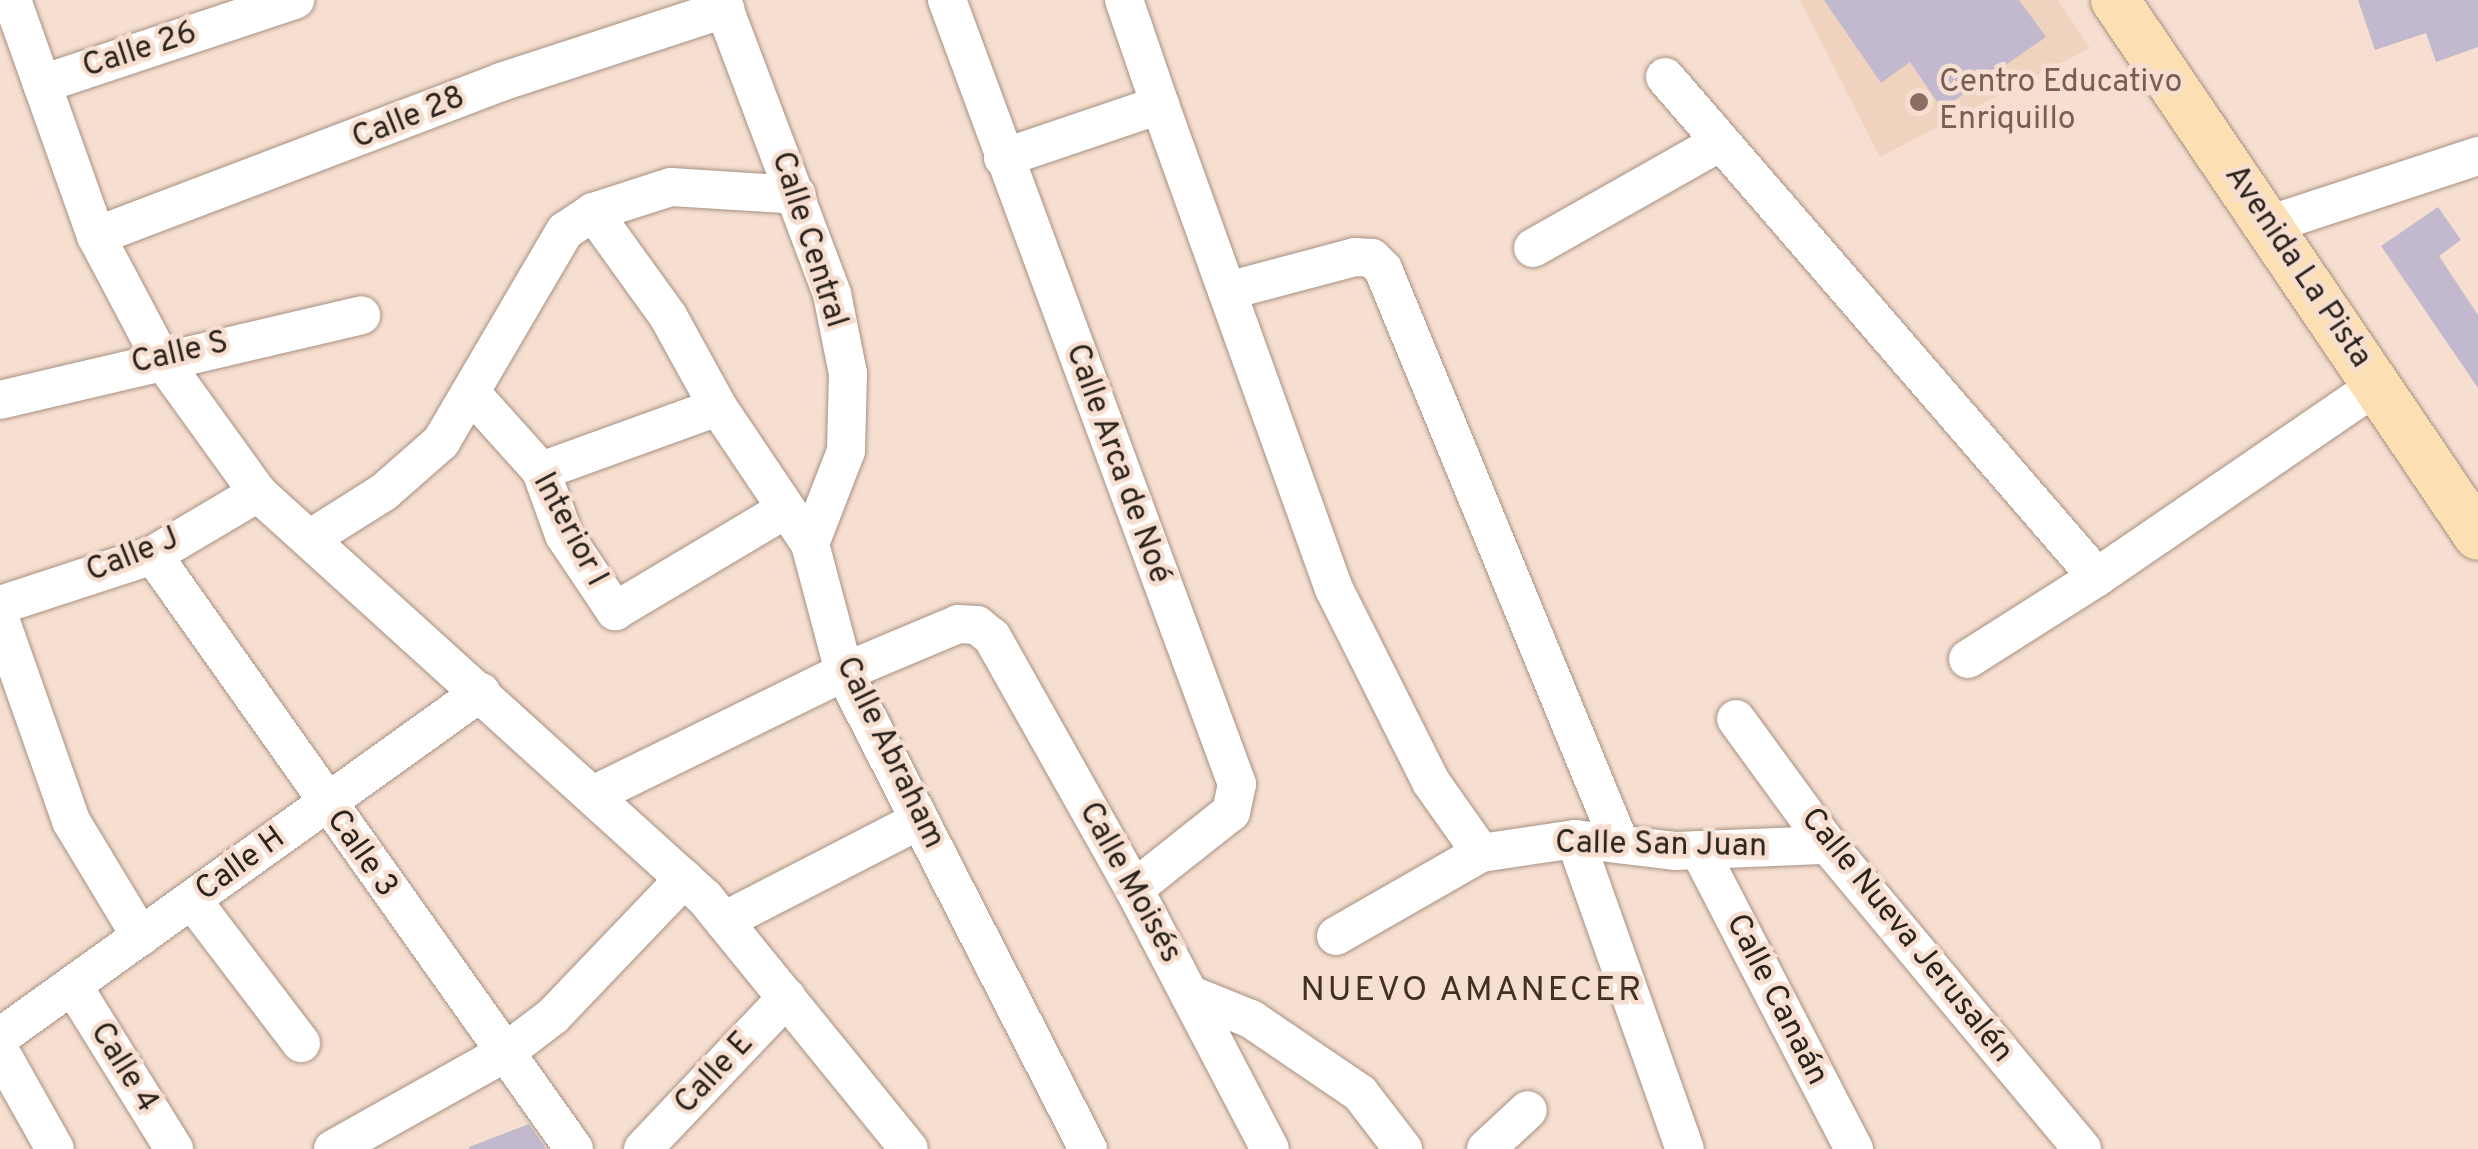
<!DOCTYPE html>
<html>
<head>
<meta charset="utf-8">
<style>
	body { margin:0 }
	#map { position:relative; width:2478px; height:1149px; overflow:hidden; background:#f6dfd0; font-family:Overpass,sans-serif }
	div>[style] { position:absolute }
	.built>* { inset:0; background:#f0d3be }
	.building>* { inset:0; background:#c2b9cf }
	.roads { filter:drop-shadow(0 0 2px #a69182) drop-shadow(0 0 2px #a69182) }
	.minor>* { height:38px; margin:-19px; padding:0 19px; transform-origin:19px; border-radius:19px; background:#fff }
	.major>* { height:48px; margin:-24px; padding:0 24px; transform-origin:24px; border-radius:24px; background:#fce0b3 }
	.dots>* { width:28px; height:28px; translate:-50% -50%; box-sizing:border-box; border:5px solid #f6dfd0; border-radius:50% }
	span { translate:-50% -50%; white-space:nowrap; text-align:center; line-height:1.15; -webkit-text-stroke:9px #f6dfd0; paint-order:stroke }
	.street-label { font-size:32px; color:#2b231d }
	.education-label { font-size:32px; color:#785e54 }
	.left { translate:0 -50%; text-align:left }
	.neighbourhood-label { font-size:35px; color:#423024; letter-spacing:2.5px }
</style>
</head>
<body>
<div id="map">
	<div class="built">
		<div style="clip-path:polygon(1800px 0,2058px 0,2090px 48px,1880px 157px)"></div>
	</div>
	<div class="building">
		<div style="clip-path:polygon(1824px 0,2019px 0,2046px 37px,1942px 109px,1910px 62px,1881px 83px)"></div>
		<div style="clip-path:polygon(2358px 0,2478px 0,2478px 47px,2436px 62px,2426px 33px,2375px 50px)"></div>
		<div style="clip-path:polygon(2438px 207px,2461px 240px,2439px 256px,2478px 315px,2478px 388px,2381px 246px)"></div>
		<div style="clip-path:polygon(529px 1124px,546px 1149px,469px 1149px,469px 1147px)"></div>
	</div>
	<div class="roads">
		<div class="minor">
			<div style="left:12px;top:0;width:251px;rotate:70.4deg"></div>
			<div style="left:96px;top:236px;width:137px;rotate:62.1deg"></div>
			<div style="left:160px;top:357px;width:168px;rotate:54.2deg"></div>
			<div style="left:258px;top:493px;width:603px;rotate:42.18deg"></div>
			<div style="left:705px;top:898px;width:323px;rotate:50.9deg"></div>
			<div style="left:721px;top:0;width:314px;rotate:69.3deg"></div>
			<div style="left:832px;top:294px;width:81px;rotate:78.6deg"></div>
			<div style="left:848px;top:373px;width:78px;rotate:91.5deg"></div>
			<div style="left:846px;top:451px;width:100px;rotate:111.2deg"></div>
			<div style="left:947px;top:0;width:836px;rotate:69.7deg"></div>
			<div style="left:1237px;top:784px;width:29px;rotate:102deg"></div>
			<div style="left:1231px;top:812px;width:124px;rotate:141.6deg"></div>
			<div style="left:1665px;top:77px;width:661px;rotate:49.17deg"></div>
			<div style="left:2097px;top:577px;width:338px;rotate:-34.4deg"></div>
			<div style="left:42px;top:84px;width:267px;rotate:-18.4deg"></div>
			<div style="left:1160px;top:105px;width:514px;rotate:70.23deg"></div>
			<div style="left:1334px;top:589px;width:216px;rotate:63.3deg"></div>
			<div style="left:1431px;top:782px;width:87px;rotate:54.8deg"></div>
			<div style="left:1003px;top:158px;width:166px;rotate:-18.7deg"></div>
			<div style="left:1160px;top:105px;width:111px;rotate:-108.9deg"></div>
			<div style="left:593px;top:212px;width:128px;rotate:54.2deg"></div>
			<div style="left:668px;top:316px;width:104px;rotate:61.2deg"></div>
			<div style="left:718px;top:407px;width:165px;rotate:56.1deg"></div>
			<div style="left:810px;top:544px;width:132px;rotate:75.1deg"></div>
			<div style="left:844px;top:672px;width:536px;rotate:62.91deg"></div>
			<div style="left:2271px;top:224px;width:218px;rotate:-18.2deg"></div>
			<div style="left:96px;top:236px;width:433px;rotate:-20.8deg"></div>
			<div style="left:501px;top:82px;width:236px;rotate:-18.1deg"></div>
			<div style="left:1533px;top:248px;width:215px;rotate:-29.5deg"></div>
			<div style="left:1227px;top:291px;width:132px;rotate:-14.9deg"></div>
			<div style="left:1355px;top:257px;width:17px;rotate:3deg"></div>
			<div style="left:1372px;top:258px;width:16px;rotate:45deg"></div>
			<div style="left:1383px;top:269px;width:622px;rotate:67.6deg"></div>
			<div style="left:472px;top:394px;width:103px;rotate:48.1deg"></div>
			<div style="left:541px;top:471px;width:68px;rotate:70.2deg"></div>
			<div style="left:564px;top:535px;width:92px;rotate:56.1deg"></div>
			<div style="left:615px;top:611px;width:196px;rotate:-30.8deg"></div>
			<div style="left:0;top:400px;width:371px;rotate:-13.2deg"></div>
			<div style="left:541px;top:471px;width:188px;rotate:-19.9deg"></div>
			<div style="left:311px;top:538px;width:86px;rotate:-32.2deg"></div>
			<div style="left:384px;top:492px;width:76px;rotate:-41.3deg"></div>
			<div style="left:441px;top:442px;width:245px;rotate:-59.6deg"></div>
			<div style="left:565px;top:231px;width:34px;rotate:-34deg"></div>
			<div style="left:593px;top:212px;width:82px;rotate:-17.8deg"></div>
			<div style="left:671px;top:187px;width:126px;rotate:3.6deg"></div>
			<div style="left:153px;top:555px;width:728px;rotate:54.67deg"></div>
			<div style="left:0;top:605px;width:161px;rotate:-18.1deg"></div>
			<div style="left:153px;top:555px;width:122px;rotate:-30.6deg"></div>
			<div style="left:0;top:619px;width:214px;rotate:70.6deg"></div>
			<div style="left:71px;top:821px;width:135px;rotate:58.9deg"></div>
			<div style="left:1968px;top:659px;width:153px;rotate:-32.4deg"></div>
			<div style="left:1736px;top:719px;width:156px;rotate:53.9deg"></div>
			<div style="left:1828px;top:845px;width:396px;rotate:50.1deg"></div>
			<div style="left:593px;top:795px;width:280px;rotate:-26.1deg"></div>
			<div style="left:844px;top:672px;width:124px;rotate:-22.8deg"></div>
			<div style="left:958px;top:624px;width:19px;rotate:3deg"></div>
			<div style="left:977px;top:625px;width:19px;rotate:39deg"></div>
			<div style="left:992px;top:637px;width:289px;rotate:60.6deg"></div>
			<div style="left:1134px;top:889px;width:293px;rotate:62.4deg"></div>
			<div style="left:1575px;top:839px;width:329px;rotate:70.5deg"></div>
			<div style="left:1699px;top:850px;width:337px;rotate:62.6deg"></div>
			<div style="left:192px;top:900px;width:180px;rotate:52.7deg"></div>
			<div style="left:724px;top:921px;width:220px;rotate:-27.3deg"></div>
			<div style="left:1336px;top:936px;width:167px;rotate:-29.8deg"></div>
			<div style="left:1481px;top:853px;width:95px;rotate:-8.5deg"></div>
			<div style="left:1575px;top:839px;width:102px;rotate:6.8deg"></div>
			<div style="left:1676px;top:851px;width:152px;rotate:-2.3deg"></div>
			<div style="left:73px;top:986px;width:192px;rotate:58.2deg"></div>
			<div style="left:1189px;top:994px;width:67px;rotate:22deg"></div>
			<div style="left:1251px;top:1019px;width:132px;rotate:34.2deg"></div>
			<div style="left:1360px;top:1093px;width:71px;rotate:52.5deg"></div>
			<div style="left:0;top:1037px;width:592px;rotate:-35.65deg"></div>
			<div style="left:0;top:1051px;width:112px;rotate:60.7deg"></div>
			<div style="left:333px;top:1149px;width:195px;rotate:-29.2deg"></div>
			<div style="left:503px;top:1054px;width:63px;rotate:-37.2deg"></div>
			<div style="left:553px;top:1016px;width:190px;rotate:-46.3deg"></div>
			<div style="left:643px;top:1149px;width:209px;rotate:-46.5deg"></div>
			<div style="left:1486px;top:1149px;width:57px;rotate:-42.9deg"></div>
		</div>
		<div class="major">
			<div style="left:2115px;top:0;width:647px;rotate:55.89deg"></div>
		</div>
	</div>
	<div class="dots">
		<div style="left:1919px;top:102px;background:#8d6e63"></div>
	</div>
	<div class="street-label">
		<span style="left:140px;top:51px;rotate:-18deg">Calle 26</span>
		<span style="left:409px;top:119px;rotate:-22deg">Calle 28</span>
		<span style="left:808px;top:240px;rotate:72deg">Calle Central</span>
		<span style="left:2297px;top:267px;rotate:56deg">Avenida La Pista</span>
		<span style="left:180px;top:354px;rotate:-13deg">Calle S</span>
		<span style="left:1117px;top:464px;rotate:70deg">Calle Arca de Noé</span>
		<span style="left:569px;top:530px;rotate:62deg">Interior I</span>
		<span style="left:133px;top:556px;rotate:-22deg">Calle J</span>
		<span style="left:889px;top:753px;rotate:64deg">Calle Abraham</span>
		<span style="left:1661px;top:846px;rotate:1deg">Calle San Juan</span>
		<span style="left:361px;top:854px;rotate:55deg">Calle 3</span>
		<span style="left:241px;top:865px;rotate:-36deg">Calle H</span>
		<span style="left:1129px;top:883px;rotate:61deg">Calle Moisés</span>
		<span style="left:1906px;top:936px;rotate:51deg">Calle Nueva Jerusalén</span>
		<span style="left:1776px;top:1000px;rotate:63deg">Calle Canaán</span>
		<span style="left:123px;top:1068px;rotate:58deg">Calle 4</span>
		<span style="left:715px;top:1074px;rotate:-47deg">Calle E</span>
	</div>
	<div class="education-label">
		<span class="left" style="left:1939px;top:102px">Centro Educativo<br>Enriquillo</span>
	</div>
	<div class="neighbourhood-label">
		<span style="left:1472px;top:991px">NUEVO AMANECER</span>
	</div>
</div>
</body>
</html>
